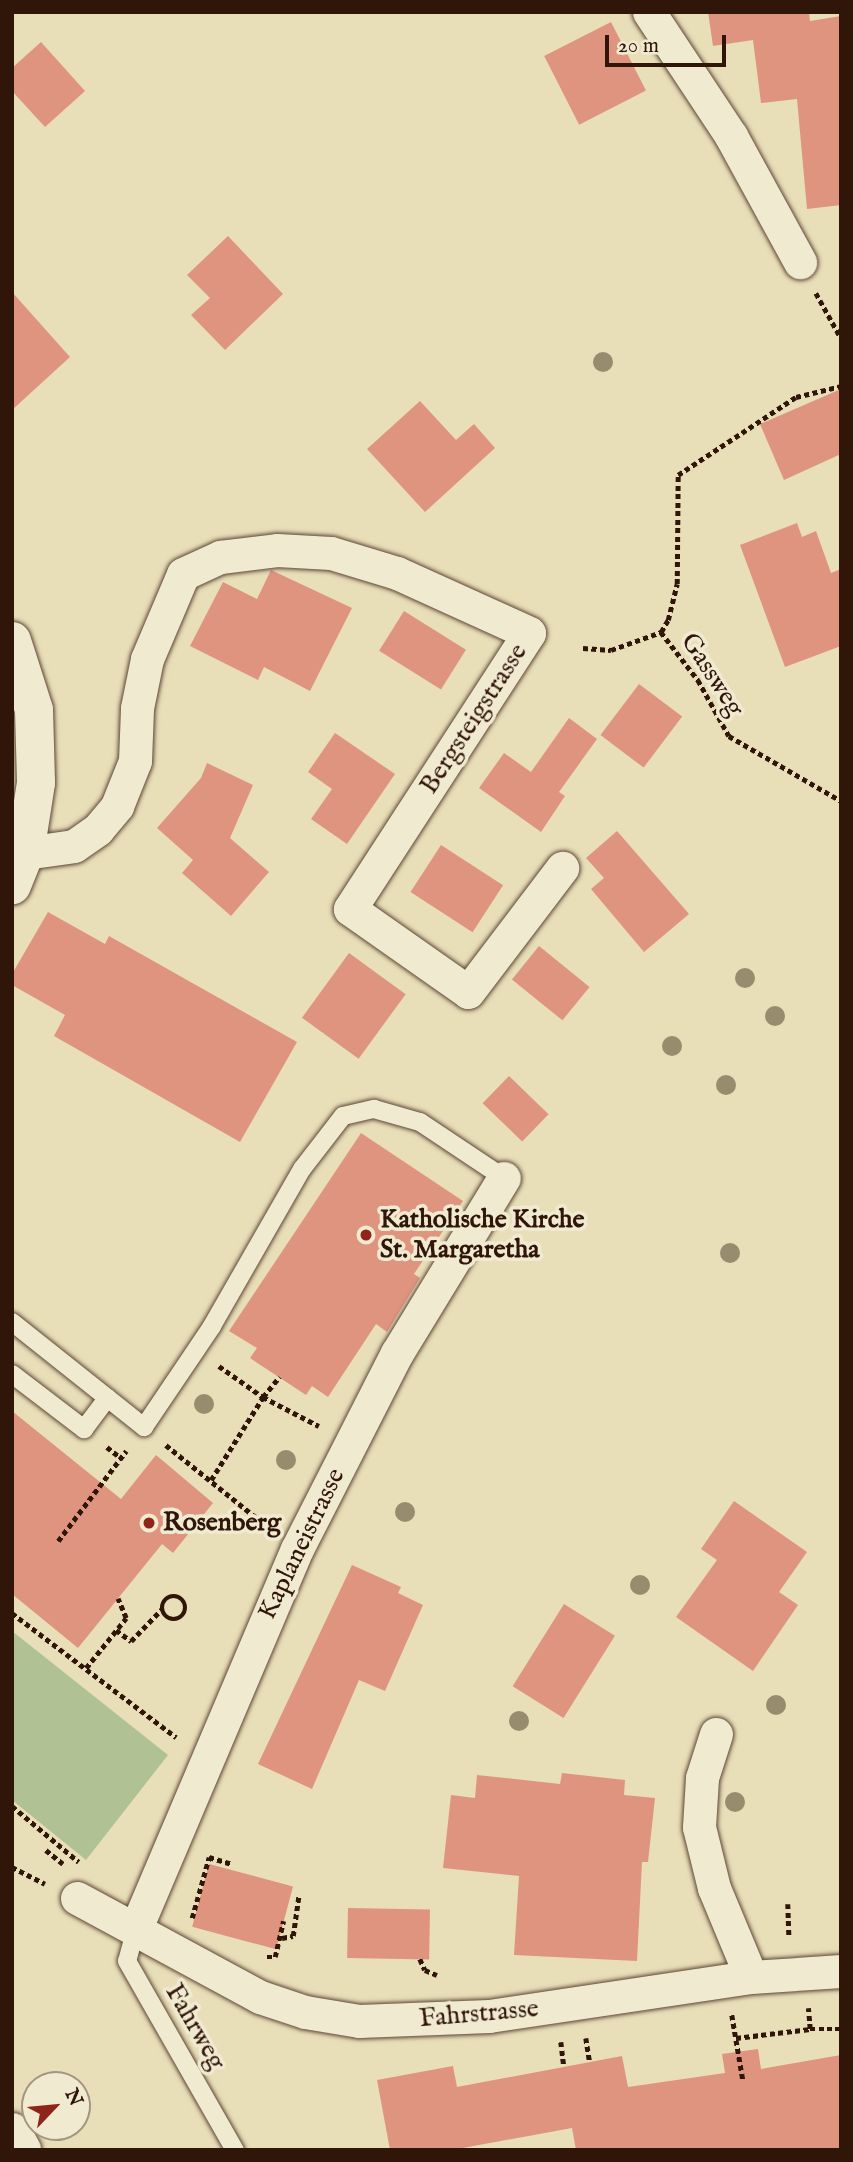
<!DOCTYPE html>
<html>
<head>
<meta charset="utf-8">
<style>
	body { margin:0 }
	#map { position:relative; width:853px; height:2162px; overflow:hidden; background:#e8deb8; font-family:"IM FELL English",serif }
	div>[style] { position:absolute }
	.green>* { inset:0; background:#b0c293 }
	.building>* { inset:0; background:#df9480; transform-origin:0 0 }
	.path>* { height:4.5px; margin-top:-2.25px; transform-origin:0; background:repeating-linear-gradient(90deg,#301509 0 5px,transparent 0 8.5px) }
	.path>.ring { margin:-2.25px; padding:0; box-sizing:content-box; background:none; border:4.5px solid #301509; border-radius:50% }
	.roads { filter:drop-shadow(0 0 2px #5e4735) drop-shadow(0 0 2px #5e4735) }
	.lane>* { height:18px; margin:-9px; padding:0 9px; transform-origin:9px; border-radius:9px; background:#f0ead1 }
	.street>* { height:33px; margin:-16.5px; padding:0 16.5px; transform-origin:16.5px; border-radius:16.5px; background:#f0ead1 }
	.secondary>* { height:38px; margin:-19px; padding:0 19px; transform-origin:19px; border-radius:19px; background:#f0ead1 }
	.trees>* { width:20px; height:20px; margin:-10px; border-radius:50%; background:#988c6e }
	.dots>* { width:19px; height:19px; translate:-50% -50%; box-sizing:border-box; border:4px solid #f0ead1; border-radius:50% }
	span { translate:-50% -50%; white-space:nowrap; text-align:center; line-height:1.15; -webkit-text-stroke:7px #f0ead1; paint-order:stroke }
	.street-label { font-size:26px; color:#301509 }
	.poi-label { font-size:26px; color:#301509; font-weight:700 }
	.left { translate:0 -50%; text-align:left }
	.frame { position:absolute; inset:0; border:14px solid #301509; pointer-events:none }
	.north { position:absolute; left:21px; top:2071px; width:70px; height:70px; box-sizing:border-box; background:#f0ead1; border:2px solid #a39581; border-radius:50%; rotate:64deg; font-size:19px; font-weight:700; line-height:28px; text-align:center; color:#301509 }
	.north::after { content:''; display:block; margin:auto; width:24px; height:32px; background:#8f2418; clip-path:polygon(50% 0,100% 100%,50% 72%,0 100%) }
	.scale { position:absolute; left:605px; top:35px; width:121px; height:32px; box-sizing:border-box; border:4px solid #301509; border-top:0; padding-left:9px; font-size:21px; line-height:24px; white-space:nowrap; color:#301509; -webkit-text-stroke:5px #f0ead1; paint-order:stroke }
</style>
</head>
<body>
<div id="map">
	<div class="green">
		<div style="clip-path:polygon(12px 1631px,168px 1755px,86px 1860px,12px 1800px)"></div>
	</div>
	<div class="building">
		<div style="clip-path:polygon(708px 12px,809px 12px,810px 21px,841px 16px,841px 205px,807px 209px,797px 99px,761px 103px,753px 40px,713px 46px)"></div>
		<div style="left:611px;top:22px;width:77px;height:75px;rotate:63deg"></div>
		<div style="clip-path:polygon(41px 42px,85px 91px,45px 127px,12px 91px,12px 68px)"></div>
		<div style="clip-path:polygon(228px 236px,283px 294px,225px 350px,191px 315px,210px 298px,187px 275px)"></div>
		<div style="clip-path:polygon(12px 292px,70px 357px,12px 410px)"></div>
		<div style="clip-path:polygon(841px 389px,841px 454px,784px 480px,760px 424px)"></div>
		<div style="clip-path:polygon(420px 401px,456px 440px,474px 424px,495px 448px,425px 512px,367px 449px)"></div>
		<div style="clip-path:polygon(797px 523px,802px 537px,816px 531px,831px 573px,841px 569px,841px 646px,785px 667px,740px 545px)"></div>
		<div style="clip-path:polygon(271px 570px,352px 608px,310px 691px,264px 667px,258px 680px,190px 646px,223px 582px,257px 599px)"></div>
		<div style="left:404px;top:611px;width:73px;height:47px;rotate:32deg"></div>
		<div style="left:639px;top:684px;width:54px;height:64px;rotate:37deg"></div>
		<div style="clip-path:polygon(569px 718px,597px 739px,559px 792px,565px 796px,541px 832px,479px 788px,504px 753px,531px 772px)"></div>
		<div style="clip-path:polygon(335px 733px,395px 774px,347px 844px,311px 819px,332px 789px,308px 772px)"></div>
		<div style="clip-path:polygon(207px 763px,253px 785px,230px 838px,269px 872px,231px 916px,182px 873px,193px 860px,157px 828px,201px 778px)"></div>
		<div style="clip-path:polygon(617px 831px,689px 914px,644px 952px,591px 889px,604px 878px,586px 858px)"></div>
		<div style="left:441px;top:845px;width:74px;height:56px;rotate:33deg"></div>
		<div style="clip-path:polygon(48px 912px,105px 944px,109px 936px,297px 1042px,240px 1142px,54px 1036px,65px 1015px,12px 985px,12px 974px)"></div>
		<div style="left:539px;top:946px;width:65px;height:43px;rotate:39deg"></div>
		<div style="left:349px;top:953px;width:70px;height:80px;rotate:36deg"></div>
		<div style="left:509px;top:1076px;width:55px;height:38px;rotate:44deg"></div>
		<div style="clip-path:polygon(361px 1133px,463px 1201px,414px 1274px,420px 1278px,387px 1332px,376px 1324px,328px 1397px,312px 1386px,306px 1395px,250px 1358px,257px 1348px,229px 1331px)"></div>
		<div style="clip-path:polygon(12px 1411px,121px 1499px,156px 1455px,213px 1503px,173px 1553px,162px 1544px,78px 1648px,12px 1594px)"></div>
		<div style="clip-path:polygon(734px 1501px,807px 1552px,779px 1592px,798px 1605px,753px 1671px,676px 1617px,717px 1560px,701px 1549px)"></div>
		<div style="clip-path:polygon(352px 1565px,401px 1587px,398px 1593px,423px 1605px,385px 1691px,359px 1680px,312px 1789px,258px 1764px)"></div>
		<div style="left:564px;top:1604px;width:60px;height:97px;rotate:32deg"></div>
		<div style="clip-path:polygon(562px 1773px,625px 1780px,624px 1795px,655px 1798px,648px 1862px,642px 1862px,637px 1961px,514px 1955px,519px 1876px,443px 1868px,451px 1795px,475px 1798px,477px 1775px,560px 1784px)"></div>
		<div style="left:209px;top:1864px;width:87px;height:65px;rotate:15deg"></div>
		<div style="left:348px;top:1908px;width:82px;height:50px;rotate:1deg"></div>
		<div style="clip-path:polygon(758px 2049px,761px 2069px,841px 2055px,841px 2150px,576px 2150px,572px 2128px,452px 2150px,390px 2150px,377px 2080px,453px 2066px,457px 2087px,622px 2056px,628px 2087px,725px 2073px,722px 2054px)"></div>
	</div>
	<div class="path">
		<div style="left:816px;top:293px;width:51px;rotate:60.9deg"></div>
		<div style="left:661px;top:632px;width:61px;rotate:52.4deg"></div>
		<div style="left:698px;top:680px;width:64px;rotate:61deg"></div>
		<div style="left:729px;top:736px;width:129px;rotate:30.1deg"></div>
		<div style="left:583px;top:648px;width:28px;rotate:4deg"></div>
		<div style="left:611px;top:650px;width:53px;rotate:-19.8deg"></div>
		<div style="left:661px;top:632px;width:14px;rotate:-60deg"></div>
		<div style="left:668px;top:620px;width:37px;rotate:-76deg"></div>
		<div style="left:677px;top:584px;width:109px;rotate:-89.5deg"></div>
		<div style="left:678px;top:475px;width:141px;rotate:-33.5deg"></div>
		<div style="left:796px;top:397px;width:46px;rotate:-13.7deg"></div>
		<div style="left:219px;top:1366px;width:54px;rotate:35.2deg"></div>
		<div style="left:263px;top:1397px;width:26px;rotate:-51deg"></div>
		<div style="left:166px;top:1445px;width:131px;rotate:38.8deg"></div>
		<div style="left:107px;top:1447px;width:18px;rotate:38deg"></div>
		<div style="left:211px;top:1480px;width:98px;rotate:-57.9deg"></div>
		<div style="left:263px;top:1397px;width:63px;rotate:27.4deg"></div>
		<div style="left:58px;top:1541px;width:113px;rotate:-52.9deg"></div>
		<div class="ring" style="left:162px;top:1596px;width:19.5px;height:19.5px"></div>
		<div style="left:12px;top:1613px;width:206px;rotate:37.1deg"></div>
		<div style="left:116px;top:1630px;width:19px;rotate:36deg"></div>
		<div style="left:131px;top:1641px;width:45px;rotate:-45.9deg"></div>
		<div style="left:86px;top:1668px;width:64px;rotate:-51.3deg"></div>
		<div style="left:126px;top:1618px;width:21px;rotate:-113deg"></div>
		<div style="left:12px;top:1806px;width:87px;rotate:39.9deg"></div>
		<div style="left:46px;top:1850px;width:22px;rotate:39deg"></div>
		<div style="left:12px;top:1867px;width:37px;rotate:27deg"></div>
		<div style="left:788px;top:1904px;width:33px;rotate:88deg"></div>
		<div style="left:192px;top:1918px;width:63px;rotate:-74.4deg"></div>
		<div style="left:209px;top:1857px;width:24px;rotate:17deg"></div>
		<div style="left:282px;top:1938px;width:11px;rotate:-10deg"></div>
		<div style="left:293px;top:1936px;width:42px;rotate:-81.9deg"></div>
		<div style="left:267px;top:1957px;width:8px"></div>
		<div style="left:275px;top:1957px;width:37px;rotate:-77deg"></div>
		<div style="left:420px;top:1959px;width:12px;rotate:66deg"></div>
		<div style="left:425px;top:1970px;width:13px;rotate:23deg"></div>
		<div style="left:732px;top:2015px;width:66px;rotate:80.4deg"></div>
		<div style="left:810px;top:2029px;width:31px"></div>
		<div style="left:586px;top:2038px;width:24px;rotate:81deg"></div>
		<div style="left:736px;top:2038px;width:75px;rotate:-6.9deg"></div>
		<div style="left:810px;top:2029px;width:21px;rotate:-95deg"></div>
		<div style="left:561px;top:2042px;width:25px;rotate:83deg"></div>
	</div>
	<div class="roads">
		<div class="lane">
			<div style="left:12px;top:1322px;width:169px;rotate:38.5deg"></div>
			<div style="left:144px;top:1427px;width:122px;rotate:-56deg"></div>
			<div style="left:212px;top:1326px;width:181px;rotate:-60.2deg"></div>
			<div style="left:302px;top:1169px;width:67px;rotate:-52.3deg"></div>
			<div style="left:343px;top:1116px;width:32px;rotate:-13deg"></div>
			<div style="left:374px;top:1109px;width:48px;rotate:15.8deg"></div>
			<div style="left:420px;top:1122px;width:101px;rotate:33.7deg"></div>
			<div style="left:12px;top:1374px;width:91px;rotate:37.4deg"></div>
			<div style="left:84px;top:1429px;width:39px;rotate:-53deg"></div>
			<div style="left:136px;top:1928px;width:34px;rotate:105deg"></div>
			<div style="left:127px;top:1961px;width:218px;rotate:60.3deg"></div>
		</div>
		<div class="street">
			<div style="left:649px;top:12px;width:149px;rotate:56.5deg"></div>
			<div style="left:731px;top:136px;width:144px;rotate:61.3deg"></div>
			<div style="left:25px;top:853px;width:49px;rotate:-8.1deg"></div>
			<div style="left:74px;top:846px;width:29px;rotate:-35deg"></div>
			<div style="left:98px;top:829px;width:30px;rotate:-50deg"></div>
			<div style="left:117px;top:806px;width:48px;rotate:-68.2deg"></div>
			<div style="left:135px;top:761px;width:53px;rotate:-87.8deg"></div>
			<div style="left:137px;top:708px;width:50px;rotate:-78.5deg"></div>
			<div style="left:147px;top:659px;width:92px;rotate:-67deg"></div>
			<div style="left:183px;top:574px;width:41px;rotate:-24.7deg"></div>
			<div style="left:220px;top:557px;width:57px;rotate:-7deg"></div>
			<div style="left:277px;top:550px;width:54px;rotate:3.2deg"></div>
			<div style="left:331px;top:553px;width:69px;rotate:16.9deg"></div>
			<div style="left:397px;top:573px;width:145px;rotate:24.4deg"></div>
			<div style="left:529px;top:633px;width:329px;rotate:123deg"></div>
			<div style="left:350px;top:909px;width:144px;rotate:35.1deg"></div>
			<div style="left:468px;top:992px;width:156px;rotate:-52.8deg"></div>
			<div style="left:716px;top:1734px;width:46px;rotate:107.7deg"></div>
			<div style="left:702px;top:1778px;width:49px;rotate:93.5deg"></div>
			<div style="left:699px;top:1827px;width:63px;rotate:76.2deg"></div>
			<div style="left:714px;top:1888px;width:96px;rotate:67.4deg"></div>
			<div style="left:77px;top:1898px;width:208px;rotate:28.4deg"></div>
			<div style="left:260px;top:1997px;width:47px;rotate:18.4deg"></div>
			<div style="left:305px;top:2012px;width:55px;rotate:9.5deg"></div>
			<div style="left:359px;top:2021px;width:130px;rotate:-2.2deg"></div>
			<div style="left:489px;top:2016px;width:265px;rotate:-8.5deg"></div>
			<div style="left:751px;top:1977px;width:90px;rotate:-3.8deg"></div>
			<div style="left:136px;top:1928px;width:412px;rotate:-67deg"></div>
			<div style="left:297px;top:1549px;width:220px;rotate:-63deg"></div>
			<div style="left:397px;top:1353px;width:205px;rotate:-58.6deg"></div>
		</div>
		<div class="secondary">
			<div style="left:12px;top:641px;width:72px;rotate:72.3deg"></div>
			<div style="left:34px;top:710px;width:73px;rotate:88.4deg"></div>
			<div style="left:36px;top:783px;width:71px;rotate:98.9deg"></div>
			<div style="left:25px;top:853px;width:35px;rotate:112deg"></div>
			<div style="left:12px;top:2132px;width:21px;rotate:61deg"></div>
		</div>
	</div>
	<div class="trees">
		<div style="left:603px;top:362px"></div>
		<div style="left:745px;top:978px"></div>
		<div style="left:775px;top:1016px"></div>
		<div style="left:672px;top:1046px"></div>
		<div style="left:726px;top:1085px"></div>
		<div style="left:730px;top:1253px"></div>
		<div style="left:204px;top:1404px"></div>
		<div style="left:286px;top:1460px"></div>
		<div style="left:405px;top:1512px"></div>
		<div style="left:640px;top:1585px"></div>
		<div style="left:776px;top:1705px"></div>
		<div style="left:519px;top:1721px"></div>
		<div style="left:735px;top:1802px"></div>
	</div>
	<div class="dots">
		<div style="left:366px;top:1235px;background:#8f2418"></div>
		<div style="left:149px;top:1523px;background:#8f2418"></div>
	</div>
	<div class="street-label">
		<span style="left:712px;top:675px;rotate:57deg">Gassweg</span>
		<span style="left:474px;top:719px;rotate:-57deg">Bergsteigstrasse</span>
		<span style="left:302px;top:1544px;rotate:-64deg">Kaplaneistrasse</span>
		<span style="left:479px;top:2014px;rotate:-5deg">Fahrstrasse</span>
		<span style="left:195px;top:2027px;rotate:60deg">Fahrweg</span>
	</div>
	<div class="poi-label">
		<span class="left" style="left:380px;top:1235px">Katholische Kirche<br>St. Margaretha</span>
		<span class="left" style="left:163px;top:1523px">Rosenberg</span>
	</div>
	<div class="frame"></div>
	<div class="north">N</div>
	<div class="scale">20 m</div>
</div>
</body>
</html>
